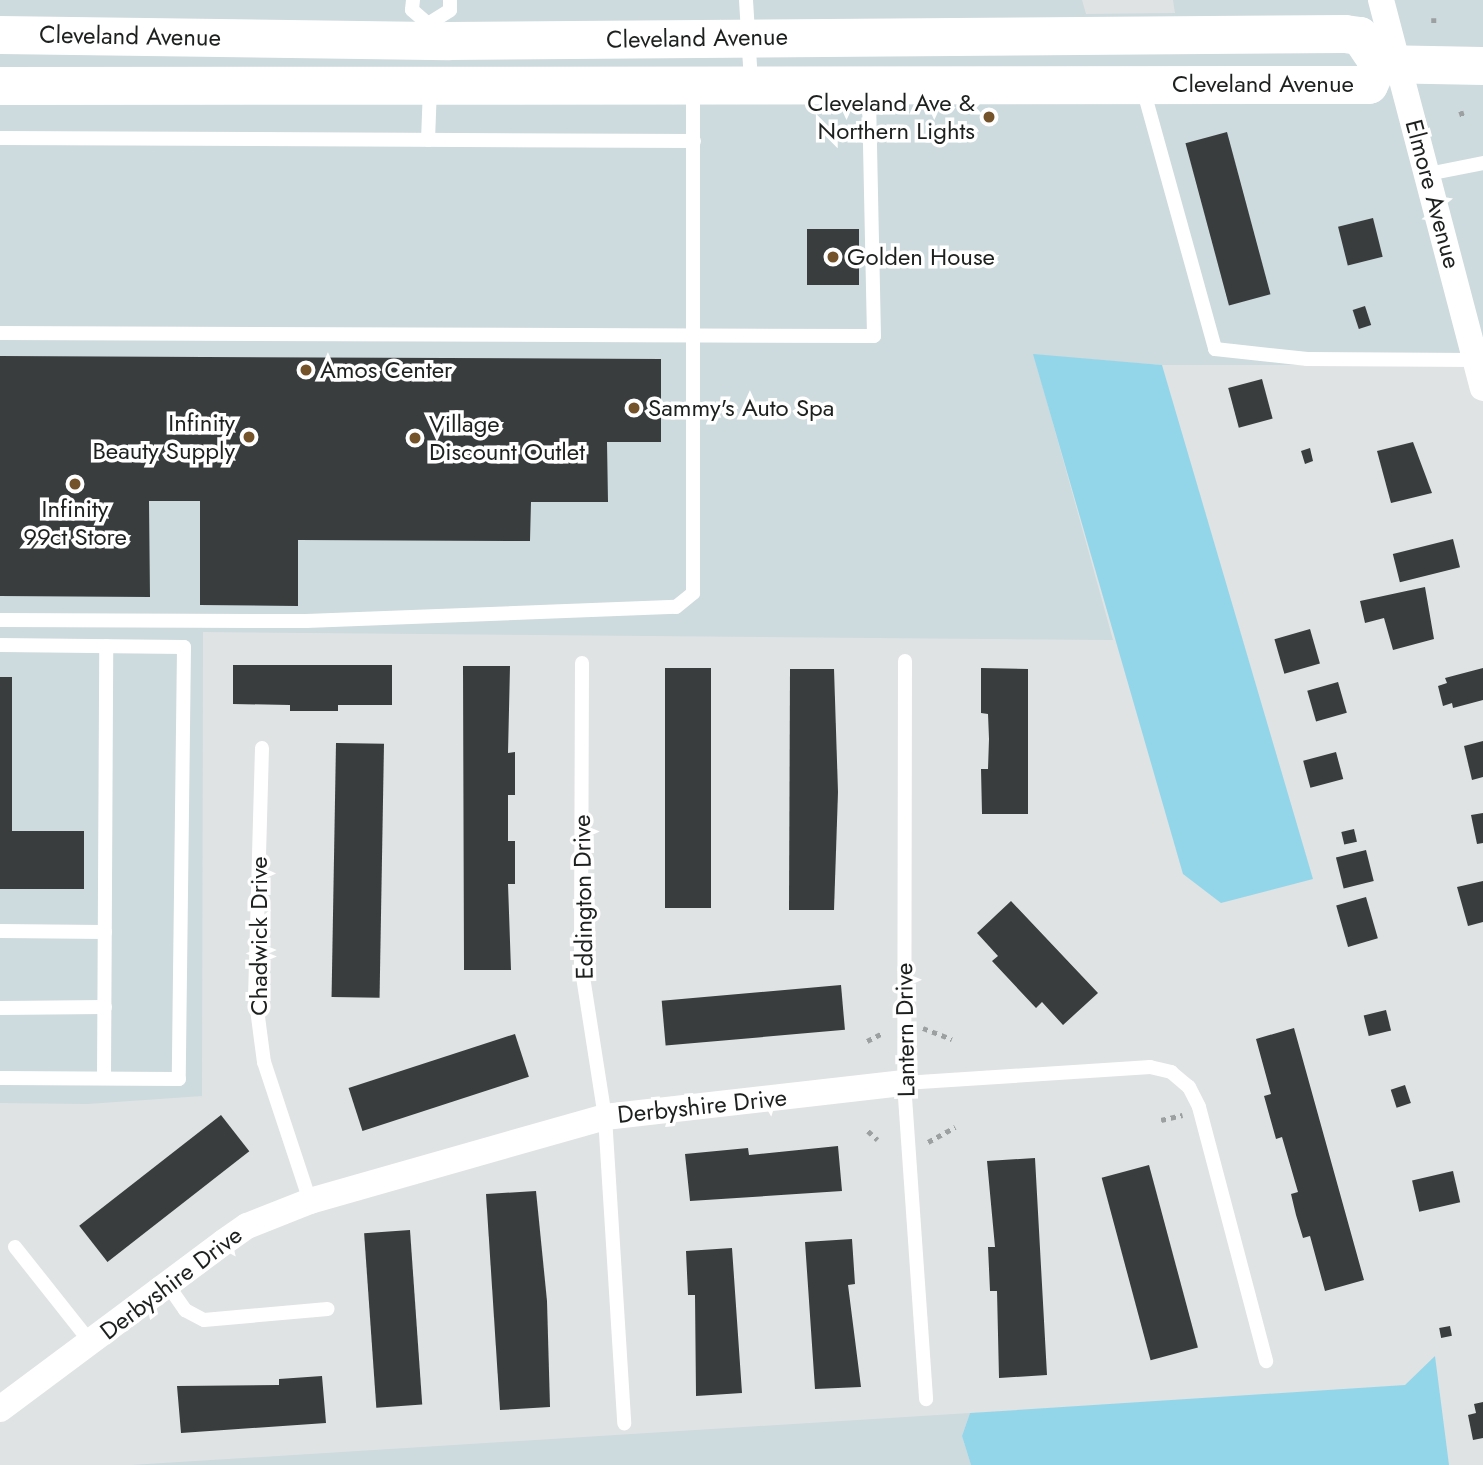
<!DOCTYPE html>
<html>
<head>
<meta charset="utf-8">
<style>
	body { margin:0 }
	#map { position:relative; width:1483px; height:1465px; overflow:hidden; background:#dfe3e4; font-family:Jost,sans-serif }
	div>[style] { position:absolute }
	.built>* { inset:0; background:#cddade }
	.green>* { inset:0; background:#93d6ea }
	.building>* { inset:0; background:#393d3e; transform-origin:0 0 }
	.path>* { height:4.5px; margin-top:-2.25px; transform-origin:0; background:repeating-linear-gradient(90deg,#9da0a1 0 5px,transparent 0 10px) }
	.lane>* { height:14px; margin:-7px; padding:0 7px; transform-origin:7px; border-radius:7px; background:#fff }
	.street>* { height:26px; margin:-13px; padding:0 13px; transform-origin:13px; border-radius:13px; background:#fff }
	.primary>* { height:38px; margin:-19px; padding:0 19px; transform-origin:19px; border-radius:19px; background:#fff }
	.dots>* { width:19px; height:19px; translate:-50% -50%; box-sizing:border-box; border:4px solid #fff; border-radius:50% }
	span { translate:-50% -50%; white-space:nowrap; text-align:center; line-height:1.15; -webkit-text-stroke:7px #fff; paint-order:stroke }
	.street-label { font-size:24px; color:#1e2020 }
	.poi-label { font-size:24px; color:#1e2020 }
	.right { translate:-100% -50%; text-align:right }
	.left { translate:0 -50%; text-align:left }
</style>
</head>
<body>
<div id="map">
	<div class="built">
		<div style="clip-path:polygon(0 0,1082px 0,1086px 14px,1175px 13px,1173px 0,1483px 0,1483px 365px,1162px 365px,1034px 355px,1113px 640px,203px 632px,202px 1096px,87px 1104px,0 1103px)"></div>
		<div style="clip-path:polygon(970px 1413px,962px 1436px,971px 1465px,131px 1465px)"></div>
	</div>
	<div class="green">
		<div style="clip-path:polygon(1033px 354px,1162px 365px,1313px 879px,1221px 903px,1183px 874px)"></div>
		<div style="clip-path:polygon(1435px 1356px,1449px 1465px,971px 1465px,962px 1436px,970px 1413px,1405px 1385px)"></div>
	</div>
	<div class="building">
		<div style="left:1227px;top:132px;width:168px;height:43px;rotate:75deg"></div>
		<div style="left:1373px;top:218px;width:40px;height:36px;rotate:76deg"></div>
		<div style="left:807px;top:229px;width:52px;height:56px"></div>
		<div style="left:1365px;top:306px;width:20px;height:13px;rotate:72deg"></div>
		<div style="clip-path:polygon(0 356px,661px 359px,661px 442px,607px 442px,608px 502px,531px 502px,530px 541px,298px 540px,298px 606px,200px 605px,200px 501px,149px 501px,150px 597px,0 596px)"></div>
		<div style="left:1262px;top:379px;width:41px;height:35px;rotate:75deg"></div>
		<div style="clip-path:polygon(1413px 442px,1432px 493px,1391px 503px,1377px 451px)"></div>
		<div style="clip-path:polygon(1310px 448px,1313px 461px,1305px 464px,1301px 451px)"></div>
		<div style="left:1453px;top:539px;width:29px;height:62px;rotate:76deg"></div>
		<div style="clip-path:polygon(1425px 587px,1434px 639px,1393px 650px,1384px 618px,1365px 623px,1360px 601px)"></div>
		<div style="left:1310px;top:629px;width:36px;height:37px;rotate:74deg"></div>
		<div style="clip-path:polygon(233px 665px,392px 665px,392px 705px,338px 705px,338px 711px,290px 711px,290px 705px,233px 704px)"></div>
		<div style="clip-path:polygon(463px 666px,510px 666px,508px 753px,515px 752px,515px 795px,508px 795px,508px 841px,515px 841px,515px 884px,508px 884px,511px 970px,464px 970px)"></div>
		<div style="left:665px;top:668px;width:46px;height:240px"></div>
		<div style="clip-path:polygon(981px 668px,1028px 669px,1028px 814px,982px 814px,981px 769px,988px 769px,989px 739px,988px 714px,981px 713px)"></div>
		<div style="clip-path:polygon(1483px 668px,1483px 700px,1453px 708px,1452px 703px,1443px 706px,1438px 686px,1447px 683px,1445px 678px)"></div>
		<div style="clip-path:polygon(790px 669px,834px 669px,838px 792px,834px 910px,789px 910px)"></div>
		<div style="clip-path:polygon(0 677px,12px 677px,12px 831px,84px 831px,84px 889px,0 889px)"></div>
		<div style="left:1338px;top:682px;width:32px;height:32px;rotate:74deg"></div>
		<div style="clip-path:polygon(1483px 741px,1483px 777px,1472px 780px,1464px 746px)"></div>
		<div style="left:336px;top:743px;width:48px;height:254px;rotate:1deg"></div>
		<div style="left:1336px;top:752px;width:28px;height:34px;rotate:75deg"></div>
		<div style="clip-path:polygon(1483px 813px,1483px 843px,1477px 844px,1471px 815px)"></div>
		<div style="left:1354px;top:829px;width:13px;height:13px;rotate:77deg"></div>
		<div style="left:1366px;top:850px;width:32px;height:31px;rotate:76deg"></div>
		<div style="clip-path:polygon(1483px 881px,1483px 922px,1468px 926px,1457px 887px)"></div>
		<div style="left:1366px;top:897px;width:43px;height:31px;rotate:74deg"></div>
		<div style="clip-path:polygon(1011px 901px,1098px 993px,1063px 1025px,1042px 1002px,1036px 1008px,992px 961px,998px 956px,977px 933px)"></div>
		<div style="left:841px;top:985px;width:45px;height:180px;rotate:85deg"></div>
		<div style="left:1386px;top:1010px;width:21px;height:23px;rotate:76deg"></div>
		<div style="clip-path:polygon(1294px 1028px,1364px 1280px,1325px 1291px,1310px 1236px,1303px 1238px,1296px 1215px,1291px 1194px,1298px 1192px,1282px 1137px,1276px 1139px,1264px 1096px,1271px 1094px,1256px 1039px)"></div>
		<div style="left:515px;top:1034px;width:45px;height:175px;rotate:72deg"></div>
		<div style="left:1405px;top:1085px;width:19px;height:15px;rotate:72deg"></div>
		<div style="left:221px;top:1115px;width:46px;height:180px;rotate:52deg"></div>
		<div style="clip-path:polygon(838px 1146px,842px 1191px,690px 1201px,685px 1154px,748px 1148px,749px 1155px)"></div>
		<div style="clip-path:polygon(1035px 1158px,1047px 1375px,999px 1378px,997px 1291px,990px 1291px,988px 1247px,995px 1247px,987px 1161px)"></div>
		<div style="left:1149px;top:1165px;width:189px;height:49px;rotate:75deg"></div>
		<div style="left:1453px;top:1171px;width:32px;height:42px;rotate:77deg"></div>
		<div style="clip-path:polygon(536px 1191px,547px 1301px,550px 1407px,500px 1410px,486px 1194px)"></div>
		<div style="left:410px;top:1230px;width:175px;height:46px;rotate:86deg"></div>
		<div style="clip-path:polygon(852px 1239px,855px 1284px,848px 1285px,861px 1387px,815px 1389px,805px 1242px)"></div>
		<div style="clip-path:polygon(732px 1248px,742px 1393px,696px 1396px,695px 1295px,688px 1295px,686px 1251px)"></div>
		<div style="left:1450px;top:1326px;width:10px;height:11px;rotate:79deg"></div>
		<div style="clip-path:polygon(322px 1376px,326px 1423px,181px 1433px,177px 1386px,279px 1385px,279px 1379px)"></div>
		<div style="clip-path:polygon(1483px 1402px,1483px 1438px,1473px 1440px,1468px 1415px,1476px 1413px,1474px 1404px)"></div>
	</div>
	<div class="path">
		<div style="left:1434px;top:18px;width:6px;rotate:90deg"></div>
		<div style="left:1461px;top:111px;width:6px;rotate:72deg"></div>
		<div style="left:923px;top:1028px;width:31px;rotate:21deg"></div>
		<div style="left:867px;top:1041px;width:18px;rotate:-27deg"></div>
		<div style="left:1161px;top:1120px;width:22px;rotate:-13deg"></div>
		<div style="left:868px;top:1131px;width:13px;rotate:42deg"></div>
		<div style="left:928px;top:1142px;width:31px;rotate:-29deg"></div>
	</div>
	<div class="lane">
		<div style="left:413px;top:0;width:10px;rotate:96deg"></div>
		<div style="left:412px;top:10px;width:21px;rotate:41deg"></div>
		<div style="left:428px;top:24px;width:13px;rotate:90deg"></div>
		<div style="left:746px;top:0;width:82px;rotate:86.5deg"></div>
		<div style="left:428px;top:24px;width:26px;rotate:-32deg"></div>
		<div style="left:450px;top:10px;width:10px;rotate:-90deg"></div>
		<div style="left:1142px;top:85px;width:274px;rotate:74.5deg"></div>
		<div style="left:1215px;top:349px;width:93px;rotate:6.2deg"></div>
		<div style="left:1307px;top:359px;width:169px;rotate:0.3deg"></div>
		<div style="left:0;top:138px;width:694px;rotate:0.25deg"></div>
		<div style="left:428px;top:140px;width:52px;rotate:-87.8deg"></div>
		<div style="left:1428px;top:174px;width:56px;rotate:-11.3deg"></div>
		<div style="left:0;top:333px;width:874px;rotate:0.2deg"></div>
		<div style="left:874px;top:336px;width:249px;rotate:-91.2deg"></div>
		<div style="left:0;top:620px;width:306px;rotate:0.2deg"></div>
		<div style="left:306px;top:621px;width:370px;rotate:-2.2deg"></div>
		<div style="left:676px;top:607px;width:22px;rotate:-39deg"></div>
		<div style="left:693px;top:593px;width:505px;rotate:-90deg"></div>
		<div style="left:0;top:645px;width:184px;rotate:0.6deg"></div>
		<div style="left:184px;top:647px;width:432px;rotate:90.7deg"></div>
		<div style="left:179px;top:1079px;width:179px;rotate:-179.7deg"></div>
		<div style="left:905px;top:661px;width:422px;rotate:90.1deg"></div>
		<div style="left:904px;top:1083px;width:317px;rotate:86deg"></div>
		<div style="left:582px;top:663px;width:301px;rotate:90.2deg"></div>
		<div style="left:581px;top:964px;width:155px;rotate:81.1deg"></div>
		<div style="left:605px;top:1117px;width:307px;rotate:86.4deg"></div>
		<div style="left:262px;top:748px;width:246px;rotate:91.6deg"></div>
		<div style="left:255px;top:994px;width:69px;rotate:82.5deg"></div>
		<div style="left:264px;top:1062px;width:146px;rotate:71.7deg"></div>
		<div style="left:0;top:931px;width:105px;rotate:0.5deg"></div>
		<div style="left:0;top:1008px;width:105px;rotate:-0.5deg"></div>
		<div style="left:104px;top:1078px;width:432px;rotate:-89.7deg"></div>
		<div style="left:904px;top:1083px;width:247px;rotate:-3.7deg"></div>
		<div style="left:1150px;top:1067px;width:22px;rotate:13deg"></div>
		<div style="left:1171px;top:1072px;width:23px;rotate:40deg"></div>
		<div style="left:1189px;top:1087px;width:22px;rotate:63deg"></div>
		<div style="left:1199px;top:1107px;width:263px;rotate:75.2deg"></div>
		<div style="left:15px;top:1247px;width:122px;rotate:51.6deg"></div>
		<div style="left:167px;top:1284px;width:32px;rotate:55deg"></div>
		<div style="left:185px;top:1310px;width:21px;rotate:28deg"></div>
		<div style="left:204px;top:1320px;width:124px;rotate:-5.1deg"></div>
	</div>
	<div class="street">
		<div style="left:1381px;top:0;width:401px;rotate:75.3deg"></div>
		<div style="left:0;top:1409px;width:279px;rotate:-36.7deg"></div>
		<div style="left:224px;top:1242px;width:28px;rotate:-35deg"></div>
		<div style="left:247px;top:1226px;width:68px;rotate:-21.6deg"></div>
		<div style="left:310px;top:1201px;width:307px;rotate:-15.9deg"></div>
		<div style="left:605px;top:1117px;width:301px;rotate:-6.5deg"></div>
	</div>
	<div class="primary">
		<div style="left:0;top:35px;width:449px;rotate:0.8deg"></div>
		<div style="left:449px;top:41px;width:896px;rotate:-0.45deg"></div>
		<div style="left:1345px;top:34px;width:15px;rotate:8deg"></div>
		<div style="left:1360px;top:36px;width:34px;rotate:56deg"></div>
		<div style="left:1379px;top:64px;width:104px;rotate:1.1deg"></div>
		<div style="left:0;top:86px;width:1369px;rotate:-0.04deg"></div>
		<div style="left:1369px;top:85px;width:23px;rotate:-65deg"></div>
	</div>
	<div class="dots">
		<div style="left:989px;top:117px;background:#74522a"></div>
		<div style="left:833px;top:257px;background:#74522a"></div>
		<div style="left:306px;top:370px;background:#74522a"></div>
		<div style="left:634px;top:408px;background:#74522a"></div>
		<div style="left:249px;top:437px;background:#74522a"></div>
		<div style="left:415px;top:438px;background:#74522a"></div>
		<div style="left:75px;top:484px;background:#74522a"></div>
	</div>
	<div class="street-label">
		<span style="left:130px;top:36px;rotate:1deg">Cleveland Avenue</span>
		<span style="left:697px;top:38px;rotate:-1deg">Cleveland Avenue</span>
		<span style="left:1263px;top:84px">Cleveland Avenue</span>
		<span style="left:1433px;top:194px;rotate:75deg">Elmore Avenue</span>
		<span style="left:583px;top:897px;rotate:-91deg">Eddington Drive</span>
		<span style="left:259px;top:936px;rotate:-90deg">Chadwick Drive</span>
		<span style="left:905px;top:1030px;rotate:-91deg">Lantern Drive</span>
		<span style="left:702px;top:1106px;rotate:-6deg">Derbyshire Drive</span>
		<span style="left:171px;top:1283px;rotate:-37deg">Derbyshire Drive</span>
	</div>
	<div class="poi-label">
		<span class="right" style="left:975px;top:117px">Cleveland Ave &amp;<br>Northern Lights</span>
		<span class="left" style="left:847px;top:257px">Golden House</span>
		<span class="left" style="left:320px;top:370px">Amos Center</span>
		<span class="left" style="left:648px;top:408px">Sammy's Auto Spa</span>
		<span class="right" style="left:235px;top:437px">Infinity<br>Beauty Supply</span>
		<span class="left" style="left:429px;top:438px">Village<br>Discount Outlet</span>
		<span style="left:75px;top:523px">Infinity<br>99ct Store</span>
	</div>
</div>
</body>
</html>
